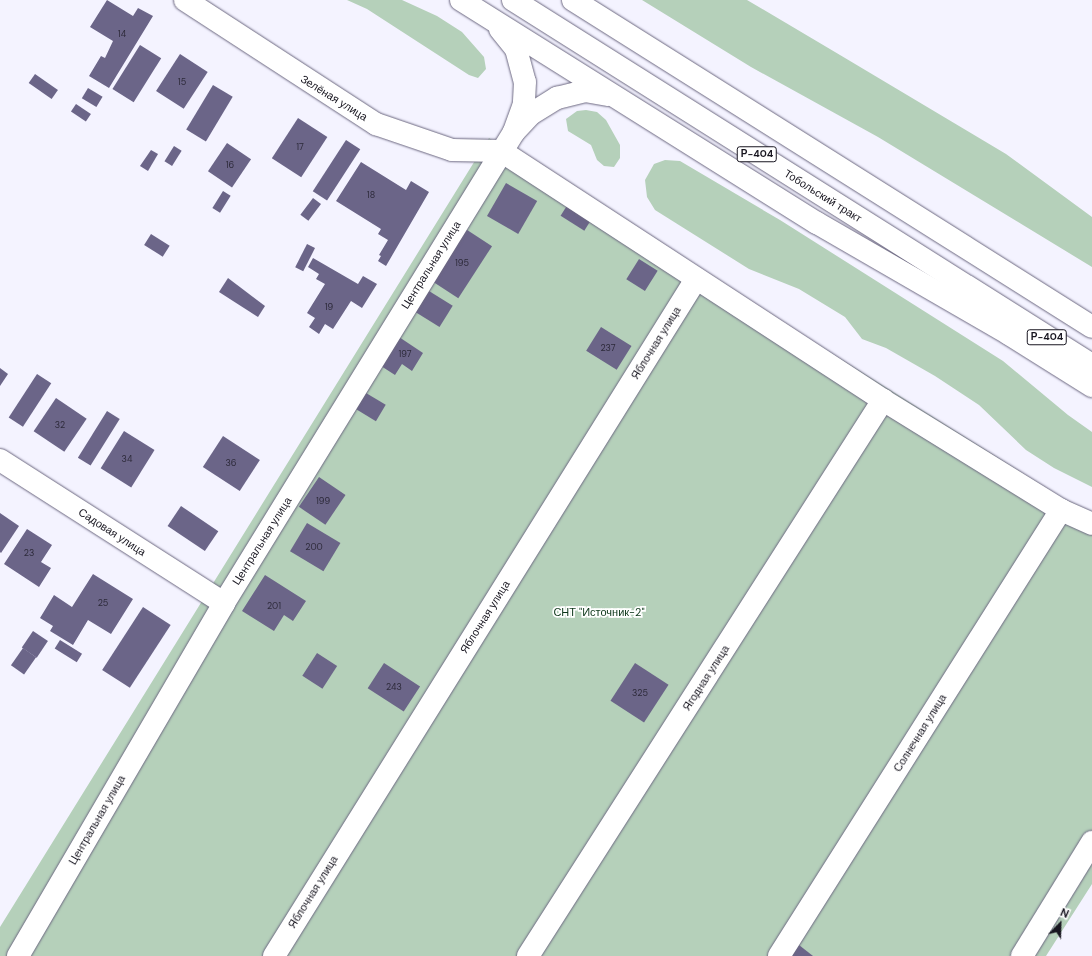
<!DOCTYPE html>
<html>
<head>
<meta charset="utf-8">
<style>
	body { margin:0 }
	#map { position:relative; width:1092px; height:956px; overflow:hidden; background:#f4f3ff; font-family:"DM Sans",sans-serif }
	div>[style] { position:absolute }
	.green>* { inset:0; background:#b5d0ba }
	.building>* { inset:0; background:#6b6588; transform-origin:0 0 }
	.roads { filter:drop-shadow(0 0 1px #6c6881) drop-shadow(0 0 1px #6c6881) }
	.minor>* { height:22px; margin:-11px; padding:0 11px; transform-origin:11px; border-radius:11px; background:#fff }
	.trunk>* { height:22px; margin:-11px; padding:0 11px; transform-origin:11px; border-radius:11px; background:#fff }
	span { translate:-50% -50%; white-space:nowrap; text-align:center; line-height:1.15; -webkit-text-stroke:3.5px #fff; paint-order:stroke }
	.number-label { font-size:9px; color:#2d2a3a }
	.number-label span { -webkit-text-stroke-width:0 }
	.shield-label span { padding:1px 3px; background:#fff; border:1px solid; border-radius:3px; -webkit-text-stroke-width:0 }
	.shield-label { font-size:10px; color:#181620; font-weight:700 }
	.street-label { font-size:11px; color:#181620 }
	.park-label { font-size:11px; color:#0c3619 }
	.north { position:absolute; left:1040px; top:904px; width:40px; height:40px; -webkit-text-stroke:3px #fff; paint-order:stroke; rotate:23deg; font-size:11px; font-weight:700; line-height:16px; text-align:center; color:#181620 }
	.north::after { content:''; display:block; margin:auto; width:14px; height:18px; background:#181620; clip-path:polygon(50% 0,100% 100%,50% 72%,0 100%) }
</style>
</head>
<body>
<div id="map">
	<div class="green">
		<div style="clip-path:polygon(347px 0,402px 0,437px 16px,462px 32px,484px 57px,486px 69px,478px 78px,469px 75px,367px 9px)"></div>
		<div style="clip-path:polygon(642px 0,747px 0,840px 55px,1006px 154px,1092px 217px,1092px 267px,878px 137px,751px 67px)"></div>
		<div style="clip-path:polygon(586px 110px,597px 112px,606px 120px,620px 145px,620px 158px,614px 167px,604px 166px,597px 160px,591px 145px,568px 131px,566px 119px,577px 111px)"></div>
		<div style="clip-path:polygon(489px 138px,1062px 498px,1092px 512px,1092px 884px,1046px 956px,0 956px,0 927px)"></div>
		<div style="clip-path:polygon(665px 160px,680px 161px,780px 220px,1003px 361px,1068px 415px,1092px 432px,1092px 487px,1054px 468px,1026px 450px,979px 405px,935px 376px,886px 348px,862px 339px,845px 317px,799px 289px,749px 269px,655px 210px,647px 197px,645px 180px,654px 164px)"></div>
	</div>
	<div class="building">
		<div style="clip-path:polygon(107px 0,133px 16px,138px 8px,153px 16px,109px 88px,89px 76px,101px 56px,105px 58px,113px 41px,90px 27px)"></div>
		<div style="left:140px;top:45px;width:25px;height:52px;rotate:32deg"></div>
		<div style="left:180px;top:54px;width:33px;height:44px;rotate:33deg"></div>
		<div style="left:35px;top:74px;width:28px;height:11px;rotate:35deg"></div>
		<div style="left:213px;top:85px;width:23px;height:52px;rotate:31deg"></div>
		<div style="left:88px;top:88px;width:17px;height:12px;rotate:31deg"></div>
		<div style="left:76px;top:104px;width:18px;height:9px;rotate:34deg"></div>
		<div style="left:298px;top:118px;width:35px;height:48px;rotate:33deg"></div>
		<div style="left:346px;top:140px;width:17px;height:61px;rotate:33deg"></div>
		<div style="left:227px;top:143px;width:29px;height:34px;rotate:34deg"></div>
		<div style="left:174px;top:146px;width:9px;height:18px;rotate:32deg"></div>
		<div style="clip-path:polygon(151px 150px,158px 154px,148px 171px,140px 166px)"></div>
		<div style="clip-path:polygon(361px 162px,406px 190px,411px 181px,429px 192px,386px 266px,378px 261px,381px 256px,379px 255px,388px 240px,378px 234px,381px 229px,336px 201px)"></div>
		<div style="left:506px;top:183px;width:36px;height:38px;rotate:30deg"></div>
		<div style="left:223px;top:191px;width:9px;height:20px;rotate:32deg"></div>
		<div style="left:313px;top:198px;width:10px;height:21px;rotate:37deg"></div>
		<div style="left:568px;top:204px;width:28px;height:14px;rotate:32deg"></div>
		<div style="left:461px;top:226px;width:37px;height:62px;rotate:33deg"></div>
		<div style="left:151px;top:234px;width:22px;height:13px;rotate:32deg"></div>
		<div style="left:307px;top:244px;width:9px;height:26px;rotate:27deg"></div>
		<div style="clip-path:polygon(313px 258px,358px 284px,363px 276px,377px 284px,362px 308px,351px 301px,333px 329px,325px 324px,319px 334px,309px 327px,315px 318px,307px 313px,325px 284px,316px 279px,319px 274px,308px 267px)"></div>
		<div style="left:639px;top:259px;width:22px;height:24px;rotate:32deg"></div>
		<div style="clip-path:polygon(228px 278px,265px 306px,258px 317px,219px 292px)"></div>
		<div style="left:429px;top:291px;width:28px;height:25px;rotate:32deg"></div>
		<div style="left:601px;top:327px;width:36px;height:28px;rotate:32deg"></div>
		<div style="clip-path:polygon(399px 337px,423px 353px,412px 371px,402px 364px,395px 375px,381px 366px)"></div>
		<div style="clip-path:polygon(0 368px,8px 374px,0 386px)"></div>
		<div style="left:37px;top:374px;width:17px;height:52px;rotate:33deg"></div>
		<div style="left:366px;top:393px;width:23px;height:19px;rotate:31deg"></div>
		<div style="left:56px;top:398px;width:37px;height:40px;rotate:34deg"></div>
		<div style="left:107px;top:411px;width:15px;height:55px;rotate:32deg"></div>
		<div style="left:124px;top:431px;width:36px;height:44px;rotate:32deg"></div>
		<div style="left:223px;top:436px;width:44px;height:37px;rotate:33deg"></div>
		<div style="left:319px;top:477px;width:32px;height:36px;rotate:34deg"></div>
		<div style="left:181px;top:506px;width:45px;height:24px;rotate:34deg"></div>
		<div style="clip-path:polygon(0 513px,19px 526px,1px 553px,0 552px)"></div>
		<div style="left:307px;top:523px;width:39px;height:33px;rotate:31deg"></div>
		<div style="clip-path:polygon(27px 529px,52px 545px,41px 562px,51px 568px,39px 587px,4px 564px)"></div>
		<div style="clip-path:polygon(93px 574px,133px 599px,111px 634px,88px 620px,73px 645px,50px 631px,53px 626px,40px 618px,54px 595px,72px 607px)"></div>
		<div style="clip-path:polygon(265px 575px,306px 601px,293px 621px,284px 615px,274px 631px,242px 611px)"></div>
		<div style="left:143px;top:607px;width:33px;height:75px;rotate:33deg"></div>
		<div style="left:33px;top:631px;width:18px;height:20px;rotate:34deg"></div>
		<div style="left:60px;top:640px;width:26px;height:10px;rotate:32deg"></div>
		<div style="left:23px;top:648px;width:16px;height:21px;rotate:35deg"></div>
		<div style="left:317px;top:653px;width:24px;height:27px;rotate:33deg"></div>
		<div style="left:384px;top:663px;width:43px;height:30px;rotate:33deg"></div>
		<div style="left:635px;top:663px;width:40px;height:45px;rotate:33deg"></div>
		<div style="clip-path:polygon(799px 945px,813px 956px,791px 956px)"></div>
	</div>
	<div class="roads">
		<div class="minor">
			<div style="left:185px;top:0;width:228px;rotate:33deg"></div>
			<div style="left:376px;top:124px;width:80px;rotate:18.9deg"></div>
			<div style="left:452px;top:150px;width:49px;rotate:1.2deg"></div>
			<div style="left:501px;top:151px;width:456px;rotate:33.1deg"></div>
			<div style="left:883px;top:400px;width:209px;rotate:31.7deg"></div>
			<div style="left:1061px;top:510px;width:34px;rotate:24deg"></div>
			<div style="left:461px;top:0;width:420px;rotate:32.1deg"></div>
			<div style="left:817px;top:223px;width:222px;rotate:30deg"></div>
			<div style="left:1009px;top:334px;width:98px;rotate:32.1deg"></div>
			<div style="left:500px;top:29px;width:26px;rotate:51deg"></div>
			<div style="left:516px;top:49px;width:34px;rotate:75deg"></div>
			<div style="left:525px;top:82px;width:22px;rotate:93deg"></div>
			<div style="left:524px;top:104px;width:30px;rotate:110deg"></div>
			<div style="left:514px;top:132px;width:25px;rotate:-47deg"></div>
			<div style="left:531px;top:114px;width:31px;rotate:-32deg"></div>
			<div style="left:557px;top:98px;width:29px;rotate:-14deg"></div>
			<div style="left:585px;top:91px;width:23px;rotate:10deg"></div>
			<div style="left:0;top:460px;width:266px;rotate:32.6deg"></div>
			<div style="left:18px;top:956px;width:409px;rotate:-59.7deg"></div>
			<div style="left:224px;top:603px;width:553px;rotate:-58.38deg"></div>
			<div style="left:274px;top:956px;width:798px;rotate:-58.06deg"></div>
			<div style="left:528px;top:956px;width:660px;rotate:-57.44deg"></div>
			<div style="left:779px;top:956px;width:528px;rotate:-57.7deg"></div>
			<div style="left:1022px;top:956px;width:134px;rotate:-58.4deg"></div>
		</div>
		<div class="trunk">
			<div style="left:513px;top:0;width:684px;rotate:32.23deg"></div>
			<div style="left:573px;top:0;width:613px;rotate:32.21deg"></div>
		</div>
	</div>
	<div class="number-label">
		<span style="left:122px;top:34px">14</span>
		<span style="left:182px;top:82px">15</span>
		<span style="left:300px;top:147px">17</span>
		<span style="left:230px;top:165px">16</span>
		<span style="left:371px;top:195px">18</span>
		<span style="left:462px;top:263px">195</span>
		<span style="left:329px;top:307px">19</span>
		<span style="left:608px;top:348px">237</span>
		<span style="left:405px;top:354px">197</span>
		<span style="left:60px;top:425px">32</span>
		<span style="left:127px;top:459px">34</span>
		<span style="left:231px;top:463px">36</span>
		<span style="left:323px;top:501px">199</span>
		<span style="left:314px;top:547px">200</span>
		<span style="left:29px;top:553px">23</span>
		<span style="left:103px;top:603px">25</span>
		<span style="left:274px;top:606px">201</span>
		<span style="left:394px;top:687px">243</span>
		<span style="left:640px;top:693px">325</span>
	</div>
	<div class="shield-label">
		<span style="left:757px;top:154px">Р-404</span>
		<span style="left:1047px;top:337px">Р-404</span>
	</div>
	<div class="street-label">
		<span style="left:334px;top:98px;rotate:32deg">Зелёная улица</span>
		<span style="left:823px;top:196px;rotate:32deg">Тобольский тракт</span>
		<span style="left:431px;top:265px;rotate:-58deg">Центральная улица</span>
		<span style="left:656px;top:343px;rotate:-58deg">Яблочная улица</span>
		<span style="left:112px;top:532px;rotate:33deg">Садовая улица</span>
		<span style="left:262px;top:541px;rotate:-58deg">Центральная улица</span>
		<span style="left:485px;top:617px;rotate:-58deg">Яблочная улица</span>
		<span style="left:706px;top:678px;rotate:-57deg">Ягодная улица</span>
		<span style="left:920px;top:733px;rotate:-58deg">Солнечная улица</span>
		<span style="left:97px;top:820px;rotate:-60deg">Центральная улица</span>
		<span style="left:313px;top:892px;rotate:-58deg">Яблочная улица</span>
	</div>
	<div class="park-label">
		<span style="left:599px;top:612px">СНТ "Источник-2"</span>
	</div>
	<div class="north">N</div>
</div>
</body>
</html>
